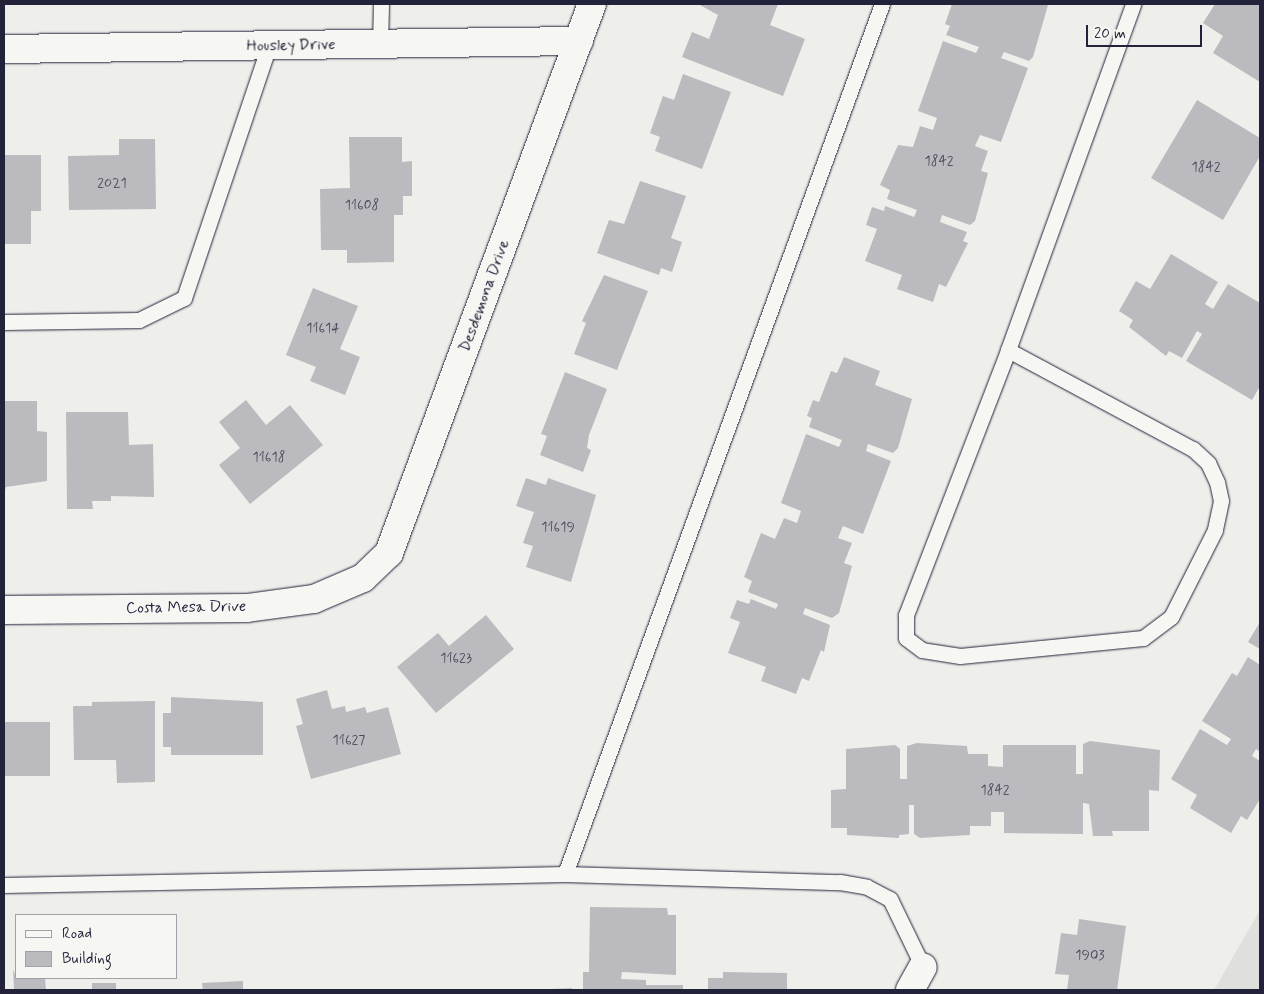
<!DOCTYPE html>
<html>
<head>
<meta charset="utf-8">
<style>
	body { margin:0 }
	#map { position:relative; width:1264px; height:994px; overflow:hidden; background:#eeeeeb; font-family:Mynerve,sans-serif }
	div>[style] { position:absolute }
	.built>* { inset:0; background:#dfdfde }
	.building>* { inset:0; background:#bbbbbf; transform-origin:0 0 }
	.roads { filter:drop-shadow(0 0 1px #22223b) drop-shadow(0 0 1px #22223b) }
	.lane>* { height:15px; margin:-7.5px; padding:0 7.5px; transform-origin:7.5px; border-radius:7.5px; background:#f6f6f2 }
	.street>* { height:28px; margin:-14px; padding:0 14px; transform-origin:14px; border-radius:14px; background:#f6f6f2 }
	span { translate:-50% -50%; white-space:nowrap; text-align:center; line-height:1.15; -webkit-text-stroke:4px #f6f6f2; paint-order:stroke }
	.number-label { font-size:14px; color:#48485c }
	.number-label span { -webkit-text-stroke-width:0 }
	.street-label { font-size:16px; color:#22223b }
	.frame { position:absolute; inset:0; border:5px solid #22223b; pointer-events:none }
	.legend { position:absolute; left:15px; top:914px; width:162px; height:65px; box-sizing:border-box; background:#f6f6f2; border:1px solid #a1a1a9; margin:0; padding:6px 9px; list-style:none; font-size:15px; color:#22223b }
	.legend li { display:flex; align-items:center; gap:10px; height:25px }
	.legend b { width:25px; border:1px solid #a1a1a9 }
	.scale { position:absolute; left:1086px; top:25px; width:116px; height:22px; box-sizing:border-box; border:2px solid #22223b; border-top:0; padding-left:6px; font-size:15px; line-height:18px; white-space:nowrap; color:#22223b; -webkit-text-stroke:4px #f6f6f2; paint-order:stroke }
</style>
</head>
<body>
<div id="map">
	<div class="built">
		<div style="clip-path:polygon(1260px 910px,1260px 990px,1214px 990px)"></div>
	</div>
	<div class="building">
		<div style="clip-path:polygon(698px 4px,778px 4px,770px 25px,805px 39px,783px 96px,682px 57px,692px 32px,709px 39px,718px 15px)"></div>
		<div style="clip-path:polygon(952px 4px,1048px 5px,1033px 57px,1029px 61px,1004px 52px,1001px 58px,1028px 68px,1001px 142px,980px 135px,975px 146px,988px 151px,981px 171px,988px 173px,975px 221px,970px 225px,942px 215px,940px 222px,967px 232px,963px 241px,968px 243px,946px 287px,939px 284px,933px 302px,897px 289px,902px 275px,865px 261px,877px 229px,866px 225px,872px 207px,884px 211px,885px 206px,914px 217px,917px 210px,887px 199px,890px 190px,880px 185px,898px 145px,913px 147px,920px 126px,933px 130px,937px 118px,918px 111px,943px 41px,976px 53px,979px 47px,946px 35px,950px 26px,945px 24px)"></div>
		<div style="clip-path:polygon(1215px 4px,1260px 4px,1260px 82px,1213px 53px,1223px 36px,1203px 23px)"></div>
		<div style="clip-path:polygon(683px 74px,731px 92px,702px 169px,655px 151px,660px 137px,650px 133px,663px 96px,674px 100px)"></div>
		<div style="clip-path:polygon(1197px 100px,1260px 138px,1260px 156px,1223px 220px,1151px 178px)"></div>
		<div style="clip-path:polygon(349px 137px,402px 137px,402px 162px,412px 161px,412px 196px,403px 196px,403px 215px,394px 215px,394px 262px,347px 263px,347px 250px,321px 250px,320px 189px,350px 188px)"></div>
		<div style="clip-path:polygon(119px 139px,155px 139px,156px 209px,69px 210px,68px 156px,119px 155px)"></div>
		<div style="clip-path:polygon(4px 155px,41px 155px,41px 211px,31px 211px,31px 244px,4px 244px)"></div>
		<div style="clip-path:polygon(640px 181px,686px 196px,671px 238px,682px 242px,672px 272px,661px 268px,659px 275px,597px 253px,609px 220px,624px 224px)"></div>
		<div style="clip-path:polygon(1171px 254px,1218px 282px,1205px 304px,1213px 309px,1228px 284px,1260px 303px,1260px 386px,1252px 400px,1186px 361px,1202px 334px,1197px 331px,1182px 358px,1169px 351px,1166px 356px,1129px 327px,1133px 320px,1119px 311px,1136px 281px,1150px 289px)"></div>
		<div style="clip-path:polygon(604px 275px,648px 291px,617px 370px,574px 354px,586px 323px,582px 321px)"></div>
		<div style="clip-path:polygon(313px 288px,358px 306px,340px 349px,360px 357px,345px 395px,310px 381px,316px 367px,286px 355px)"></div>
		<div style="clip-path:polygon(844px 357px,880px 371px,875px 385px,912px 399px,898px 448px,893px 453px,868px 444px,866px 451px,891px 461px,863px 534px,843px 526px,838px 538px,852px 543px,844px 563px,852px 566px,839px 613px,832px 618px,805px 608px,803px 614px,830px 625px,824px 652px,821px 650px,809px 681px,802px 678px,796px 694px,761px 681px,766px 667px,728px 653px,740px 622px,730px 618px,737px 600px,749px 604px,751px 599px,776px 609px,778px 604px,748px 592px,752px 581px,744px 577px,761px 533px,775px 539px,784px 518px,797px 523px,801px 511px,781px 503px,806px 434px,839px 447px,842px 440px,809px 427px,812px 418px,807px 416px,813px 400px,819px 402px,831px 371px,837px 373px)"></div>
		<div style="clip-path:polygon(565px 372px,607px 389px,589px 435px,587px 448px,591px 450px,583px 472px,540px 455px,547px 436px,541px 434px)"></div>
		<div style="clip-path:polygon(246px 400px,266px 425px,290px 405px,323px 445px,250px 504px,219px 465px,240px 448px,219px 422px)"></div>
		<div style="clip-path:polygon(4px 401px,37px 401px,37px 431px,47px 432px,47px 481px,6px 487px,4px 493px)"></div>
		<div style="clip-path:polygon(66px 412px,128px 412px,129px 445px,153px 444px,154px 497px,111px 496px,111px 501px,92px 501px,93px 509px,67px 509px)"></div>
		<div style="clip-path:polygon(526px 478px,546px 485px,548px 478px,596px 495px,571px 582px,526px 567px,533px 546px,523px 543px,534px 512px,516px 506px)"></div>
		<div style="clip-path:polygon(486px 615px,514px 649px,436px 713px,397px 667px,438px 633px,449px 646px)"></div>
		<div style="clip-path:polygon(1260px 622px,1260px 649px,1248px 642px)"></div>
		<div style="clip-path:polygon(1248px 657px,1260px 665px,1260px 752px,1256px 749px,1252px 756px,1260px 761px,1260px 799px,1247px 820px,1241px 816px,1231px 833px,1190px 808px,1197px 795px,1171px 779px,1200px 729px,1227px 745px,1231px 739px,1202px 721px,1232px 673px,1237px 676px)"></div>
		<div style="clip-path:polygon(327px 690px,332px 709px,345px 706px,346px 712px,365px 707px,367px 713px,388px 707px,401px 754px,311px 779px,296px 726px,303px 724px,296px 699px)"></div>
		<div style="clip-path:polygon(171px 697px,263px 702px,263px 755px,171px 755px,171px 747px,163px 747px,163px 713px,171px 713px)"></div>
		<div style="clip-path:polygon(155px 701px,155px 782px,117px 783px,116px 760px,74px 760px,73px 706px,92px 706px,92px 702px)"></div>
		<div style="left:4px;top:722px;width:46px;height:54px"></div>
		<div style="clip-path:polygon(1090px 741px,1160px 750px,1159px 791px,1149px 790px,1149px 831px,1112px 831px,1113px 836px,1093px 836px,1089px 804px,1083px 803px,1083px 834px,1004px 833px,1004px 812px,991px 812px,991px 826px,970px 826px,970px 835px,920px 838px,914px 834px,914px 805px,909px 805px,909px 834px,899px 835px,899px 838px,847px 835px,847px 828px,831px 828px,831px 790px,846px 789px,846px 749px,895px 745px,900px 749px,900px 779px,907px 779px,907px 746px,917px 743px,967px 746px,968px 754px,988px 754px,988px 766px,1003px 767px,1003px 745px,1076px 745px,1076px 774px,1083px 774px,1083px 744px)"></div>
		<div style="clip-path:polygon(590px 907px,667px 908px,668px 915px,676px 915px,676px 975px,622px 972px,621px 979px,646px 980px,646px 985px,683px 985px,683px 990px,583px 990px,583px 972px,589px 972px)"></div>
		<div style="clip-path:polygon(1079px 919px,1126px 926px,1117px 990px,1067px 990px,1069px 975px,1055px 974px,1061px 933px,1077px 935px)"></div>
		<div style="clip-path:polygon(13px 969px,16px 978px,45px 978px,46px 990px,14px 990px)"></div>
		<div style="clip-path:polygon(723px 972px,787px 973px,787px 990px,708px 990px,708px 978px,723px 978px)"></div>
		<div style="clip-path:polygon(243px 981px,243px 990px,203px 990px,202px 983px)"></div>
		<div style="left:92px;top:983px;width:24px;height:7px"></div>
		<div style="clip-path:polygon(572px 988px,572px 990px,551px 990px,551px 989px)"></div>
	</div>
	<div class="roads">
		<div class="lane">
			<div style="left:380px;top:45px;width:41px;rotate:-88.6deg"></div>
			<div style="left:4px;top:322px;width:135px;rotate:-0.8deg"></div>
			<div style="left:139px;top:320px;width:50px;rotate:-26.1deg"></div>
			<div style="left:184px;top:298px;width:266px;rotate:-71.4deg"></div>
			<div style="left:1008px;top:350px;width:210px;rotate:28.2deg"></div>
			<div style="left:1193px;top:449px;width:21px;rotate:43deg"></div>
			<div style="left:1208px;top:463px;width:21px;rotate:65deg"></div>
			<div style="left:1217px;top:482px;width:19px;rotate:78deg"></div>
			<div style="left:1221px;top:501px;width:30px;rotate:102deg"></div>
			<div style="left:1215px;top:530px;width:97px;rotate:116.8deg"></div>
			<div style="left:1171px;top:617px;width:35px;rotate:143deg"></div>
			<div style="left:1143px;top:638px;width:184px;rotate:174.4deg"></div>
			<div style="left:960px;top:656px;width:38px;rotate:-171deg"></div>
			<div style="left:922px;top:650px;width:20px;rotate:-143deg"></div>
			<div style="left:906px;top:638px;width:23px;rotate:-90deg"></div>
			<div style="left:906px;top:615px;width:284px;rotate:-68.9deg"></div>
			<div style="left:1008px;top:350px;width:368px;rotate:-70.1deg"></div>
			<div style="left:565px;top:874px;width:926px;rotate:-69.98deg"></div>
			<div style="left:4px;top:885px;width:561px;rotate:-1.12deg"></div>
			<div style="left:565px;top:874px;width:275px;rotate:1.7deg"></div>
			<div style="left:840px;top:882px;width:27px;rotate:10deg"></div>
			<div style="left:867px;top:887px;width:26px;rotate:28deg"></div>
			<div style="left:890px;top:899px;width:76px;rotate:64.1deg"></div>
		</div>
		<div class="street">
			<div style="left:4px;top:49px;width:575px;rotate:-0.8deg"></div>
			<div style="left:4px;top:610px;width:243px;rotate:-0.5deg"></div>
			<div style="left:247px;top:608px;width:68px;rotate:-7.7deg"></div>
			<div style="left:314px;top:599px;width:53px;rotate:-23.2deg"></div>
			<div style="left:363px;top:578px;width:36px;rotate:-44deg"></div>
			<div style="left:389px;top:553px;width:585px;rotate:-69.71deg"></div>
			<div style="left:910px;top:990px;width:26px;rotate:-61deg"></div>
		</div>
	</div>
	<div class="number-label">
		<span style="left:939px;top:161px">1842</span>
		<span style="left:1206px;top:167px">1842</span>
		<span style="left:112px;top:183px">2021</span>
		<span style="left:362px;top:205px">11608</span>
		<span style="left:323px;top:328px">11614</span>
		<span style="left:269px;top:457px">11618</span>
		<span style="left:558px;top:527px">11619</span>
		<span style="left:456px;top:658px">11623</span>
		<span style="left:349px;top:740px">11627</span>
		<span style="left:995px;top:790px">1842</span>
		<span style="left:1090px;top:955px">1903</span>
	</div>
	<div class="street-label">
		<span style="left:291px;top:46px;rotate:-1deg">Housley Drive</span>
		<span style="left:485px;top:296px;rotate:-70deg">Desdemona Drive</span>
		<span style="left:186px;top:608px;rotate:-1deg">Costa Mesa Drive</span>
	</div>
	<div class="frame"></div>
	<ul class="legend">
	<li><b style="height:6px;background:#f6f6f2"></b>Road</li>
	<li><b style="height:14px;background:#bbbbbf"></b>Building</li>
	</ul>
	<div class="scale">20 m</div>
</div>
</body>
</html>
